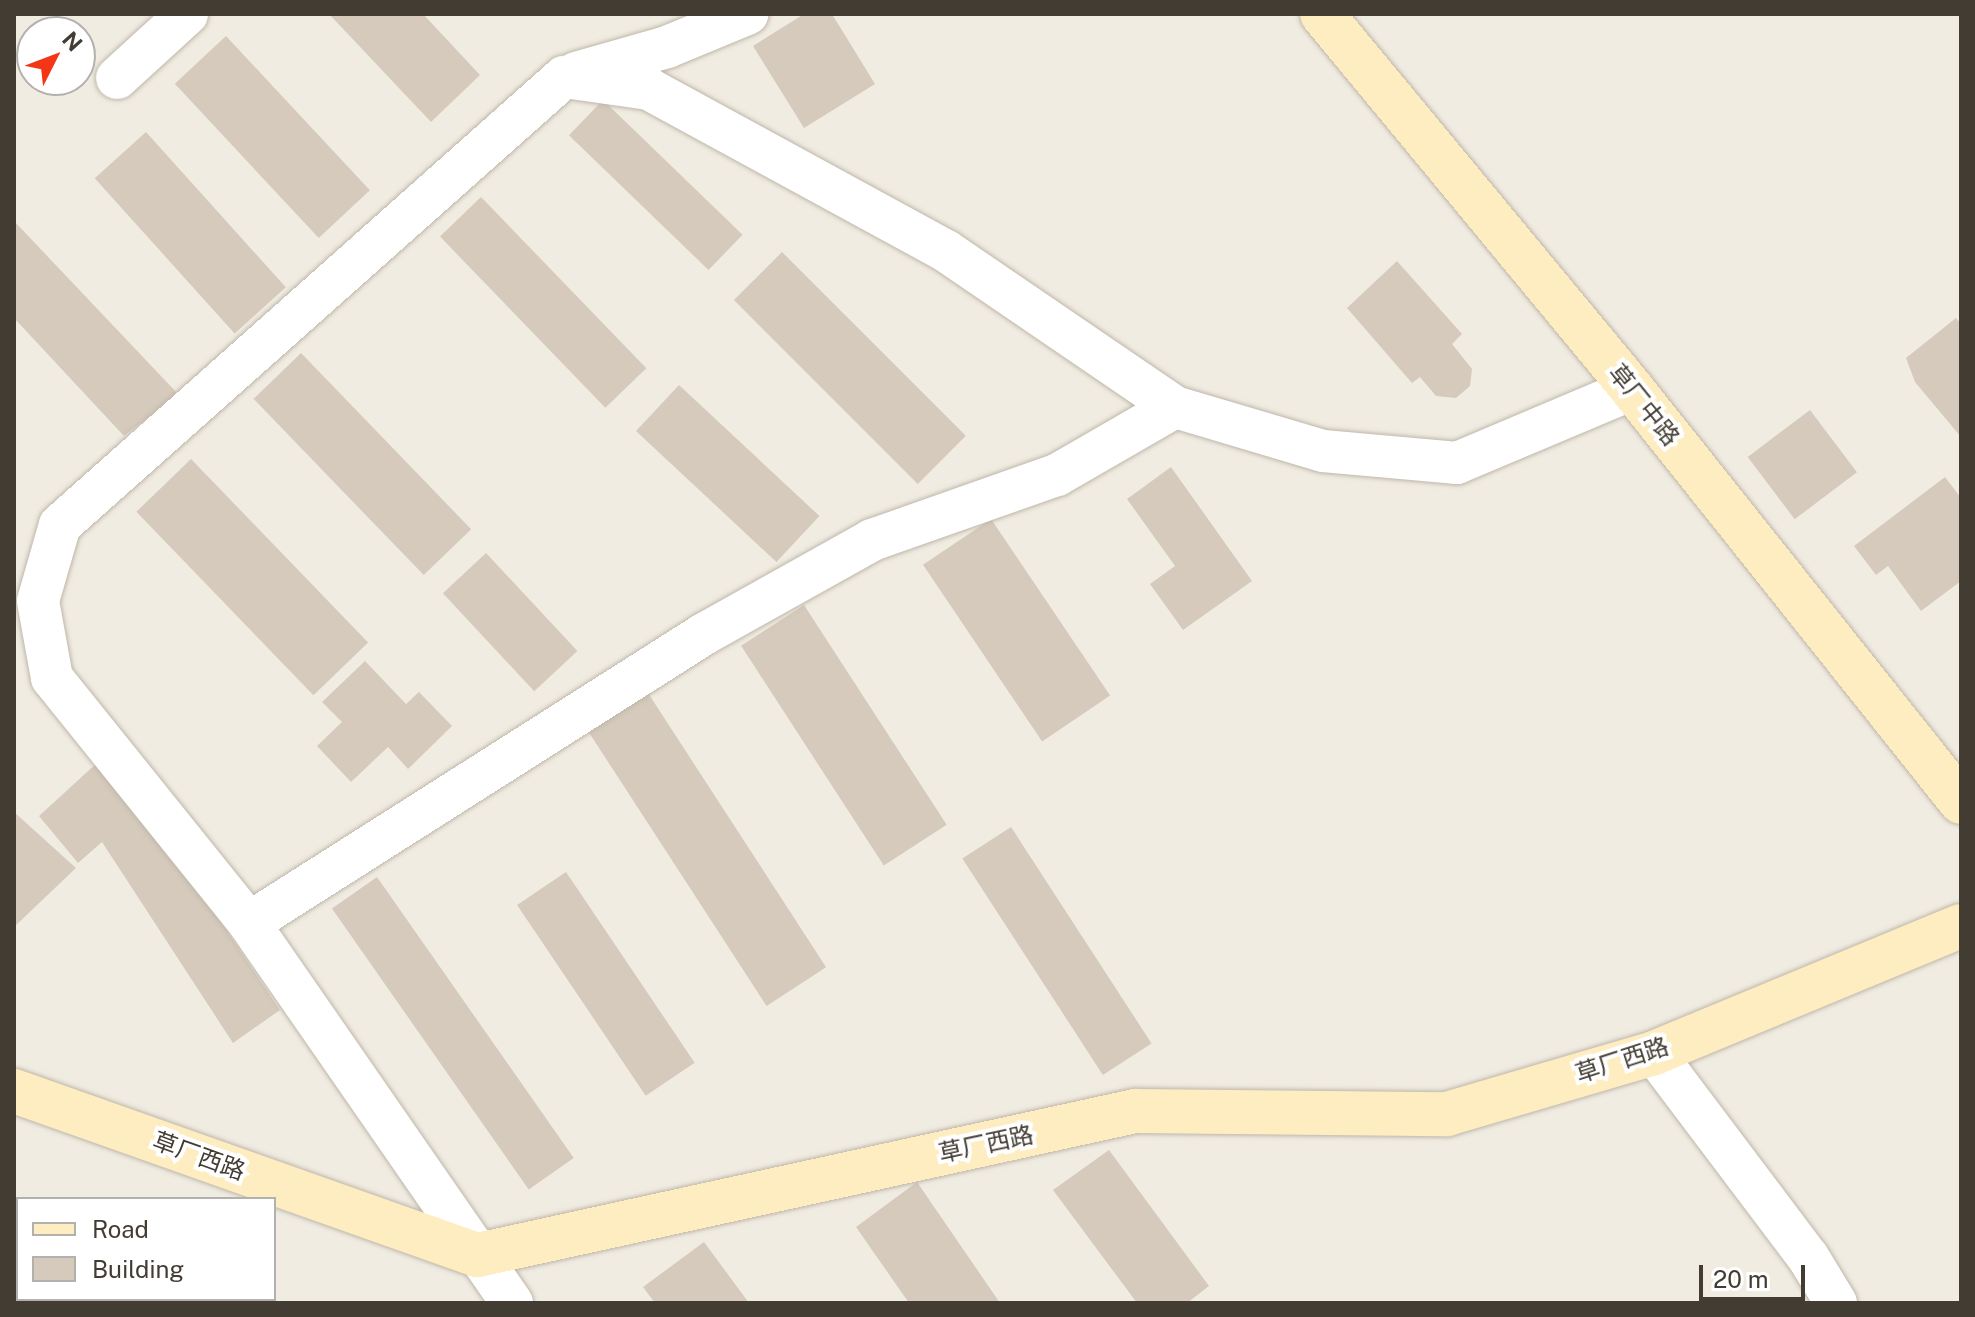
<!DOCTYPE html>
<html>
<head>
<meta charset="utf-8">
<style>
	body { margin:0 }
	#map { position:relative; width:1975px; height:1317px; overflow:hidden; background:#f1ece2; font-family:"Public Sans","Noto Sans SC",sans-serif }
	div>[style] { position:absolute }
	.building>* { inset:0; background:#d5cabb; transform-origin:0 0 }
	.roads { filter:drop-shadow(0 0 2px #bfb7a9) drop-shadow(0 0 2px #bfb7a9) }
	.street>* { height:42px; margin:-21px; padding:0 21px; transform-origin:21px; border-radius:21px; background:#fff }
	.secondary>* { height:44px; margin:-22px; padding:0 22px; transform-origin:22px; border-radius:22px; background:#fdedc0 }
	span { translate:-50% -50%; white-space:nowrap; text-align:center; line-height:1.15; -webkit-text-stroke:8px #fff; paint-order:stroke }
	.street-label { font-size:24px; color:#423c33 }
	.frame { position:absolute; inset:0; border:16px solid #423c33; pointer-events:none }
	.legend { position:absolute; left:16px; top:1197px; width:260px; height:104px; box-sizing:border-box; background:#fff; border:2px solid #b3b1ad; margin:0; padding:10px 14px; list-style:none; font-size:24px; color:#423c33 }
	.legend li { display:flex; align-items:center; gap:16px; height:40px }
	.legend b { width:40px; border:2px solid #b3b1ad }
	.north { position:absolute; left:16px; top:16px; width:80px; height:80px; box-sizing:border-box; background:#fff; border:2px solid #b3b1ad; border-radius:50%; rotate:48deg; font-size:22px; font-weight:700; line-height:32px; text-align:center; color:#423c33 }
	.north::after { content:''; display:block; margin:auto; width:28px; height:36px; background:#f43516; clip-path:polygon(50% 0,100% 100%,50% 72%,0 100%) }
	.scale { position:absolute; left:1699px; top:1265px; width:106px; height:36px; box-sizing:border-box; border:4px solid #423c33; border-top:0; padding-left:10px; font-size:24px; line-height:28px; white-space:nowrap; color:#423c33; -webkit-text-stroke:6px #fff; paint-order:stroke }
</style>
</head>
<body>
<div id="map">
	<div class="building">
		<div style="clip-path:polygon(329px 14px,423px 14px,480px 75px,431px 122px)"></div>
		<div style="clip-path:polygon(804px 14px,832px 14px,875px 84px,804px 128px,753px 46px)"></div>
		<div style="left:226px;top:36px;width:211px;height:70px;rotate:47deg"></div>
		<div style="left:603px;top:100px;width:194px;height:49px;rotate:44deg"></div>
		<div style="left:146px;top:132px;width:209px;height:69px;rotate:48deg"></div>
		<div style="left:481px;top:197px;width:238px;height:57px;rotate:46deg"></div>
		<div style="clip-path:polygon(14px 221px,178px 394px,124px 436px,14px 318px)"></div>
		<div style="left:782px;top:252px;width:260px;height:68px;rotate:45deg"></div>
		<div style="clip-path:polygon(1397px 261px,1462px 334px,1452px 344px,1472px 369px,1470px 386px,1456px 398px,1436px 396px,1420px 377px,1412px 383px,1347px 308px)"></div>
		<div style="clip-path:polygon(1956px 318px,1961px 324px,1961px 437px,1915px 382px,1906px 358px)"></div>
		<div style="left:301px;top:353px;width:245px;height:66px;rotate:46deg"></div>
		<div style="left:679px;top:385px;width:192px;height:63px;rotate:43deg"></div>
		<div style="left:1810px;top:410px;width:78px;height:78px;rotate:53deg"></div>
		<div style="left:191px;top:459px;width:255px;height:76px;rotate:46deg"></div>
		<div style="clip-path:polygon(1171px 467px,1252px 581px,1183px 630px,1150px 584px,1175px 566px,1127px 499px)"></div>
		<div style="clip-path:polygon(1945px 477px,1961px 498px,1961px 581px,1921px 611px,1888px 566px,1876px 575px,1854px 546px)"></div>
		<div style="left:991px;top:519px;width:213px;height:82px;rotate:56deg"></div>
		<div style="left:486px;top:553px;width:134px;height:59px;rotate:47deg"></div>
		<div style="left:804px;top:605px;width:262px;height:75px;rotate:57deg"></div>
		<div style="clip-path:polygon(365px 661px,406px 704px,419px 692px,452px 726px,408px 769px,388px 747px,351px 782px,317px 746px,342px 722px,322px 702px)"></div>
		<div style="left:648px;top:693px;width:327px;height:71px;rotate:57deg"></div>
		<div style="clip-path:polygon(98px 762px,149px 815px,280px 1010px,233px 1043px,102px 842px,78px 863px,39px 816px)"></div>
		<div style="clip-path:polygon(14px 812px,76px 868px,14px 927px)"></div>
		<div style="left:1011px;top:827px;width:258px;height:58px;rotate:57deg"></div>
		<div style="left:566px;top:872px;width:230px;height:59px;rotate:56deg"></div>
		<div style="left:377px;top:877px;width:343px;height:55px;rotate:55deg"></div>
		<div style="clip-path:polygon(1109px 1150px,1209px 1286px,1187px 1303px,1137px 1303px,1053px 1190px)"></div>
		<div style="clip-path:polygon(917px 1182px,1000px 1303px,909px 1303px,856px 1227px)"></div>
		<div style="clip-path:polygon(704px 1242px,749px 1303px,655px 1303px,643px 1287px)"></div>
		<div style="clip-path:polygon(204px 1299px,242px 1299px,245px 1303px,198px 1303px)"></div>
	</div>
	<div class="roads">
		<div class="street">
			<div style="left:576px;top:73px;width:95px;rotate:-15.9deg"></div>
			<div style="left:667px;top:47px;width:87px;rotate:-22.4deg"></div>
			<div style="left:117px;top:78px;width:95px;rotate:-42.4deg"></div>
			<div style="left:249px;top:923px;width:539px;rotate:-32.42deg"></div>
			<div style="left:704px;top:634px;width:193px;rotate:-29.2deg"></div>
			<div style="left:872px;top:540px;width:196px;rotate:-19.4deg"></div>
			<div style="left:1057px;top:475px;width:136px;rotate:-30deg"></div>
			<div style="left:1654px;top:1053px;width:256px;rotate:53deg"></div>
			<div style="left:1808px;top:1257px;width:54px;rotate:58.7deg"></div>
			<div style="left:512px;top:1303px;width:462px;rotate:-124.7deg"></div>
			<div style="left:249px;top:923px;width:314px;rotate:-128.8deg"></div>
			<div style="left:52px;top:678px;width:78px;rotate:-100.3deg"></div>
			<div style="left:38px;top:601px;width:79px;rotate:-73.9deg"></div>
			<div style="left:60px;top:525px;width:674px;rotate:-41.63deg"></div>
			<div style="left:564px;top:77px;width:86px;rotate:8deg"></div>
			<div style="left:649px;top:89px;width:338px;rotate:28.6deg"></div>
			<div style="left:946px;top:251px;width:277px;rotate:34.3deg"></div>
			<div style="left:1175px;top:407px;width:154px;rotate:16.6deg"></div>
			<div style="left:1323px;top:451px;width:135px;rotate:5.1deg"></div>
			<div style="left:1457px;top:463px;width:190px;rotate:-22.9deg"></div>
		</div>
		<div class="secondary">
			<div style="left:1322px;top:14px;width:487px;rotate:50.4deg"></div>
			<div style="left:1632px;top:389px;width:528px;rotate:51.46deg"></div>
			<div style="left:14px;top:1091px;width:492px;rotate:19.5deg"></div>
			<div style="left:478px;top:1255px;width:673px;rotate:-12.36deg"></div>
			<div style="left:1135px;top:1111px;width:312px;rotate:0.6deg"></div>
			<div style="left:1447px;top:1114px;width:216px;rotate:-16.4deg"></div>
			<div style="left:1654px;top:1053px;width:332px;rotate:-22.5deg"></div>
		</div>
	</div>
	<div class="street-label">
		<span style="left:1644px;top:405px;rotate:51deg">草厂中路</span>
		<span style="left:1622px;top:1060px;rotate:-18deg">草厂西路</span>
		<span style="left:986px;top:1144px;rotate:-12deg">草厂西路</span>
		<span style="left:199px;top:1156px;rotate:20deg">草厂西路</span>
	</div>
	<div class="frame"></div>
	<ul class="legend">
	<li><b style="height:10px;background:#fdedc0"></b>Road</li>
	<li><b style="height:22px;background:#d5cabb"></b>Building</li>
	</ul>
	<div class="north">N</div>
	<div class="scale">20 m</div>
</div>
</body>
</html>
